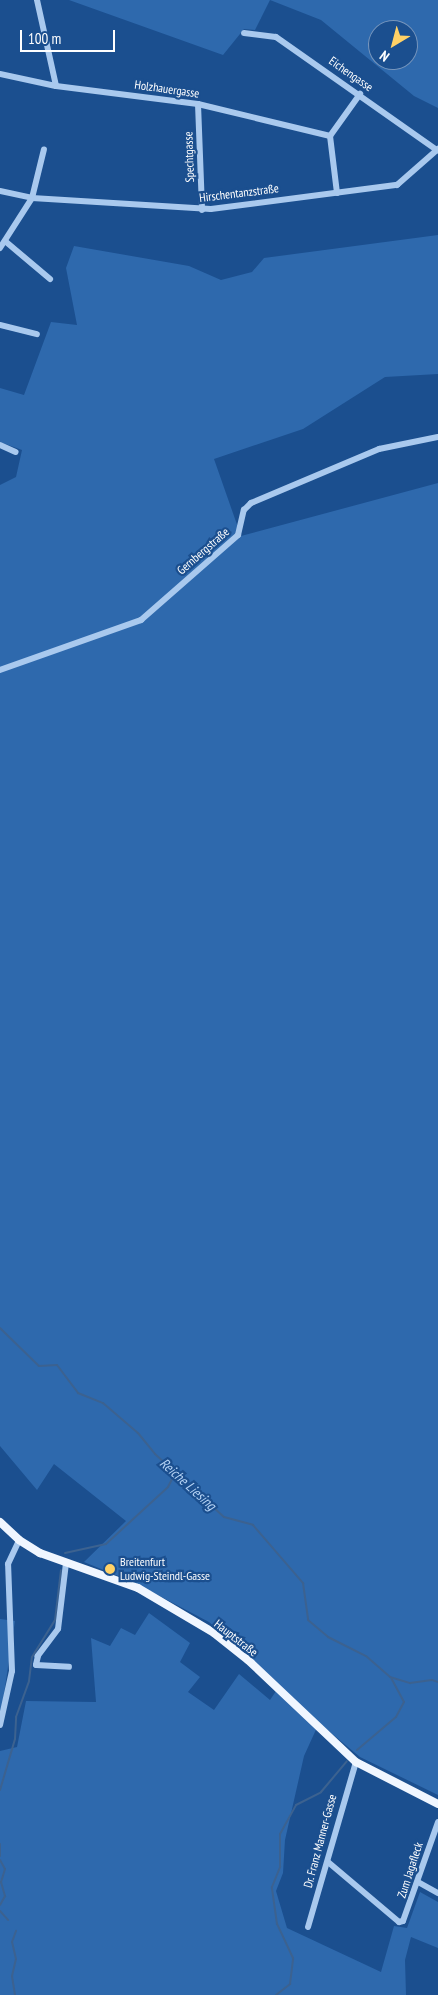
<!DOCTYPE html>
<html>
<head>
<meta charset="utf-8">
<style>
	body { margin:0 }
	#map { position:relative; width:438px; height:1995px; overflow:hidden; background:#1b4f8f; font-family:"PT Sans Narrow",sans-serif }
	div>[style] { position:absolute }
	.green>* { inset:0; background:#2e69ad }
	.stream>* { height:2px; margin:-1px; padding:0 1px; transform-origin:1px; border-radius:1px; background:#3c6290 }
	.minor>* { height:6px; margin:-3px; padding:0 3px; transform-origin:3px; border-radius:3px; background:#a9c9ee }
	.major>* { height:8px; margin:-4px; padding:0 4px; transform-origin:4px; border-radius:4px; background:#f0f6ff }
	.dots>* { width:14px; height:14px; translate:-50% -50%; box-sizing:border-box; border:2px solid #1b4f8f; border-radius:50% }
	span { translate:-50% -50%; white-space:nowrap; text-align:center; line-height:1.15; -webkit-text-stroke:4.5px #1b4f8f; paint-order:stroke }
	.street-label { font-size:12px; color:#fff }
	.poi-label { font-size:12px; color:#fff }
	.left { translate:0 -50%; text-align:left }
	.water-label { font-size:14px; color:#b5d3f5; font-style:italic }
	.north { position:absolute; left:368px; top:20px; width:50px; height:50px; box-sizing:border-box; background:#1b4f8f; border:1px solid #7695bc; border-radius:50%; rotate:217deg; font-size:14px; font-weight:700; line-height:20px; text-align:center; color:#fff }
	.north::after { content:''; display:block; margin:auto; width:18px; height:22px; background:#ffd166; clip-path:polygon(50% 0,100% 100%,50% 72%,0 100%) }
	.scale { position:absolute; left:20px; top:30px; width:95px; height:22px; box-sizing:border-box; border:2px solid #fff; border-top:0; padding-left:6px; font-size:15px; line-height:18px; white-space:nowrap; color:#fff; -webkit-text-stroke:4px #1b4f8f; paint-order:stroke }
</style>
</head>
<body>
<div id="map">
	<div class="green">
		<div style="clip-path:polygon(evenodd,69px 0,438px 0,438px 108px,414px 96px,321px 20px,270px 0,255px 30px,244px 29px,223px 55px,69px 0,378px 30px,408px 30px,408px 60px,378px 60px,378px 30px)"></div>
		<div style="clip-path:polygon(438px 235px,438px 374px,385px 377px,303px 429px,214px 459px,241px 536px,438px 483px,438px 1795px,360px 1757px,319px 1723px,304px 1756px,285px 1840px,283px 1873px,276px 1891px,287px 1928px,381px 1972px,394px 1926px,407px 1928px,420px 1892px,438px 1902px,438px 1948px,411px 1937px,405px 1960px,406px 1995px,0 1995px,0 1751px,17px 1747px,26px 1701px,96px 1702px,91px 1638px,110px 1646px,121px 1628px,135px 1635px,149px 1613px,190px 1643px,180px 1662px,200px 1677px,188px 1692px,214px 1710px,239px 1674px,270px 1700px,280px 1685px,209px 1622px,133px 1582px,84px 1562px,126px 1521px,54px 1464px,37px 1490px,0 1446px,0 485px,16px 477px,22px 450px,0 442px,0 388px,24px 395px,51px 322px,77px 325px,66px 268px,74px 246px,189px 266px,221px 280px,252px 272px,264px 258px)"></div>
		<div style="clip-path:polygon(0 1619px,15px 1621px,0 1720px)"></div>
	</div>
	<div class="stream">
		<div style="left:0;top:1328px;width:54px;rotate:44.3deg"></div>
		<div style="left:39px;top:1366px;width:18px;rotate:-3deg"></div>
		<div style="left:57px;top:1365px;width:35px;rotate:53deg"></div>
		<div style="left:78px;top:1393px;width:27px;rotate:22deg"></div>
		<div style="left:103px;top:1403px;width:46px;rotate:40.6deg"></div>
		<div style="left:138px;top:1433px;width:27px;rotate:51deg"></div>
		<div style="left:155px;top:1454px;width:93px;rotate:42.4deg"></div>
		<div style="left:224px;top:1517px;width:30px;rotate:15deg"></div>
		<div style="left:253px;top:1525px;width:77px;rotate:49.2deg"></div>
		<div style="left:303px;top:1583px;width:37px;rotate:82deg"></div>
		<div style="left:308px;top:1620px;width:26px;rotate:40deg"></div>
		<div style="left:328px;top:1637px;width:42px;rotate:26.6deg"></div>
		<div style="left:366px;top:1656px;width:32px;rotate:41deg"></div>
		<div style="left:390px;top:1677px;width:21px;rotate:17deg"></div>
		<div style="left:410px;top:1683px;width:22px;rotate:-8deg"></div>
		<div style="left:432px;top:1680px;width:6px;rotate:18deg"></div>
		<div style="left:65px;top:1553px;width:42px;rotate:-12.4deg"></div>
		<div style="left:106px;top:1544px;width:84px;rotate:-42.6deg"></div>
		<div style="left:168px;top:1487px;width:16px;rotate:-63deg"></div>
		<div style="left:357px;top:1750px;width:51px;rotate:-40.2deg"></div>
		<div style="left:396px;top:1717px;width:17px;rotate:-62deg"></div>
		<div style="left:404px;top:1702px;width:27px;rotate:-118deg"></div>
		<div style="left:0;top:1790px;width:53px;rotate:-73.6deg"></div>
		<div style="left:15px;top:1739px;width:22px;rotate:-87deg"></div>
		<div style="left:16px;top:1717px;width:38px;rotate:-70deg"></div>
		<div style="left:29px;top:1681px;width:24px;rotate:-83deg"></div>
		<div style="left:32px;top:1657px;width:44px;rotate:-58.1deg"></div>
		<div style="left:55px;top:1620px;width:50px;rotate:-83.2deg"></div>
		<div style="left:0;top:1844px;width:12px;rotate:90deg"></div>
		<div style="left:0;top:1860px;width:10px;rotate:61deg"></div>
		<div style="left:5px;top:1869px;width:14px;rotate:107deg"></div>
		<div style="left:1px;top:1882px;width:15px;rotate:74deg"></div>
		<div style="left:5px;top:1896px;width:10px;rotate:119deg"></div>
		<div style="left:0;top:1911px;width:12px;rotate:48deg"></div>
		<div style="left:15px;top:1995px;width:19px;rotate:-99deg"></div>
		<div style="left:12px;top:1976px;width:17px;rotate:-77deg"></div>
		<div style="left:16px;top:1959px;width:17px;rotate:-103deg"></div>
		<div style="left:12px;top:1942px;width:12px;rotate:-70deg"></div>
		<div style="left:276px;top:1995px;width:18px;rotate:-38deg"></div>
		<div style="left:290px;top:1984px;width:26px;rotate:-83deg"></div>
		<div style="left:293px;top:1958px;width:38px;rotate:-115deg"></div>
		<div style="left:277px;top:1924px;width:37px;rotate:-98deg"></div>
		<div style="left:272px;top:1887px;width:22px;rotate:-68deg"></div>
		<div style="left:280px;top:1867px;width:33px;rotate:-90deg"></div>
		<div style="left:280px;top:1834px;width:33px;rotate:-61deg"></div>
		<div style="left:296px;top:1805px;width:28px;rotate:-27deg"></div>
		<div style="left:321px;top:1792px;width:40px;rotate:-50deg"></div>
	</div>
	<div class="minor">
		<div style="left:37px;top:0;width:88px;rotate:77.5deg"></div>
		<div style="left:244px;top:33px;width:32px;rotate:7deg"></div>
		<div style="left:276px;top:37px;width:197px;rotate:35.1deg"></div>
		<div style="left:0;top:74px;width:57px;rotate:12.1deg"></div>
		<div style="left:56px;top:86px;width:143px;rotate:7.2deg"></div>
		<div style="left:198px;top:104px;width:136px;rotate:13.6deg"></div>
		<div style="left:198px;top:104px;width:106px;rotate:87.8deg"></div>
		<div style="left:0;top:191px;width:33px;rotate:12deg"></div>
		<div style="left:32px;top:198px;width:179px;rotate:3.5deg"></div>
		<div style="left:211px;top:209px;width:188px;rotate:-7.4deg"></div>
		<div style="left:397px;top:185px;width:55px;rotate:-41.3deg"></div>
		<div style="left:337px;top:193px;width:57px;rotate:-97deg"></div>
		<div style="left:330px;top:136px;width:52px;rotate:-54.5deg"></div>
		<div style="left:5px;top:241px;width:59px;rotate:40.2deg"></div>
		<div style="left:0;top:248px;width:59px;rotate:-57.4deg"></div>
		<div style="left:32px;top:198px;width:50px;rotate:-76.2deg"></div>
		<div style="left:0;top:325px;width:38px;rotate:14deg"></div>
		<div style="left:0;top:445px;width:17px;rotate:24deg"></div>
		<div style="left:0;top:670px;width:150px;rotate:-19.5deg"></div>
		<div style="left:141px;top:620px;width:129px;rotate:-41.2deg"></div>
		<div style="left:238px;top:535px;width:26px;rotate:-77deg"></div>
		<div style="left:244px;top:510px;width:10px;rotate:-45deg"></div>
		<div style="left:251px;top:503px;width:139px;rotate:-22.9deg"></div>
		<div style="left:379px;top:449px;width:60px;rotate:-11.5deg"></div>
		<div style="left:66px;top:1563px;width:66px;rotate:96.9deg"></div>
		<div style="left:58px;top:1629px;width:34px;rotate:127deg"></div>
		<div style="left:38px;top:1656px;width:9px;rotate:103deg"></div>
		<div style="left:36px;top:1665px;width:33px;rotate:3deg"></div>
		<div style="left:0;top:1725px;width:55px;rotate:-77.5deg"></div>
		<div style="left:12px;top:1671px;width:107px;rotate:-92.1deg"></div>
		<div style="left:8px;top:1564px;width:26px;rotate:-65deg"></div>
		<div style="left:328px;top:1862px;width:93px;rotate:40.2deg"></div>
		<div style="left:399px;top:1922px;width:4px;rotate:-14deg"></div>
		<div style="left:403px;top:1921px;width:105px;rotate:-70.5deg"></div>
		<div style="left:418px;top:1882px;width:23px;rotate:29deg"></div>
		<div style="left:308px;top:1927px;width:172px;rotate:-73.8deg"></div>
	</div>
	<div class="major">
		<div style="left:0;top:1522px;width:26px;rotate:43deg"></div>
		<div style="left:19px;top:1540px;width:25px;rotate:32deg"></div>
		<div style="left:40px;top:1553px;width:104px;rotate:19.7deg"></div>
		<div style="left:138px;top:1588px;width:88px;rotate:30.6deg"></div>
		<div style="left:214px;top:1633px;width:43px;rotate:38.5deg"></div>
		<div style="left:248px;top:1660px;width:149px;rotate:43.4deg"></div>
		<div style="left:356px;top:1762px;width:92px;rotate:27.1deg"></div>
	</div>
	<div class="dots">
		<div style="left:110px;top:1569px;background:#ffd166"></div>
	</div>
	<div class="street-label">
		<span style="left:351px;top:74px;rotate:35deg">Eichengasse</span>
		<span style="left:167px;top:89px;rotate:8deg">Holzhauergasse</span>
		<span style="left:189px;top:157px;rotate:-92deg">Spechtgasse</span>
		<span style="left:239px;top:193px;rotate:-7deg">Hirschentanzstraße</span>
		<span style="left:203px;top:551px;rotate:-41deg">Gernbergstraße</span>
		<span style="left:236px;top:1638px;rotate:38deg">Hauptstraße</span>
		<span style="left:320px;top:1841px;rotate:-75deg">Dr. Franz Manner-Gasse</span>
		<span style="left:410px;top:1870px;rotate:-72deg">Zum Jagafleck</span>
	</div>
	<div class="poi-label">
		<span class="left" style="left:120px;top:1569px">Breitenfurt<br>Ludwig-Steindl-Gasse</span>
	</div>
	<div class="water-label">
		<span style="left:188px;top:1484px;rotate:42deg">Reiche Liesing</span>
	</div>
	<div class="north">N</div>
	<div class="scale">100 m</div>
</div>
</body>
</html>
